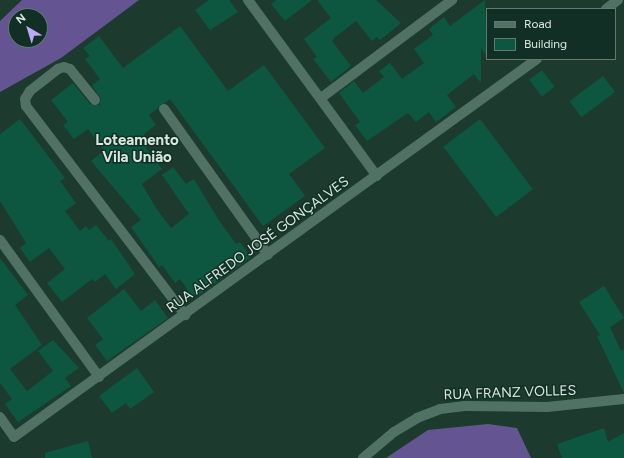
<!DOCTYPE html>
<html>
<head>
<meta charset="utf-8">
<style>
	body { margin:0 }
	#map { position:relative; width:624px; height:458px; overflow:hidden; background:#1d3a2f; font-family:Figtree,sans-serif }
	div>[style] { position:absolute }
	.forest>* { inset:0; background:#645592 }
	.building>* { inset:0; background:#0d5741; transform-origin:0 0 }
	.minor>* { height:10px; margin:-5px; padding:0 5px; transform-origin:5px; border-radius:5px; background:#507164 }
	span { translate:-50% -50%; white-space:nowrap; text-align:center; line-height:1.15; -webkit-text-stroke:3px #122f25; paint-order:stroke }
	.street-label { font-size:14px; color:#d9e9e2 }
	.neighbourhood-label { font-size:15px; color:#d9e9e2; font-weight:700 }
	.legend { position:absolute; left:486px; top:8px; width:130px; height:52px; box-sizing:border-box; background:#122f25; border:1px solid #627971; margin:0; padding:5px 7px; list-style:none; font-size:12px; color:#d9e9e2 }
	.legend li { display:flex; align-items:center; gap:8px; height:20px }
	.legend b { width:20px; border:1px solid #627971 }
	.north { position:absolute; left:8px; top:8px; width:40px; height:40px; box-sizing:border-box; background:#122f25; border:1px solid #627971; border-radius:50%; rotate:322deg; font-size:11px; font-weight:700; line-height:16px; text-align:center; color:#d9e9e2 }
	.north::after { content:''; display:block; margin:auto; width:14px; height:18px; background:#bbaaf6; clip-path:polygon(50% 0,100% 100%,50% 72%,0 100%) }
</style>
</head>
<body>
<div id="map">
	<div class="forest">
		<div style="clip-path:polygon(evenodd,22px 0,139px 0,61px 58px,0 92px,0 21px,22px 0,16px 16px,40px 16px,40px 40px,16px 40px,16px 16px)"></div>
		<div style="clip-path:polygon(488px 424px,517px 428px,531px 458px,386px 458px,428px 430px)"></div>
	</div>
	<div class="building">
		<div style="clip-path:polygon(209px 0,229px 0,238px 12px,210px 30px,195px 10px)"></div>
		<div style="clip-path:polygon(277px 0,312px 0,285px 21px,271px 4px)"></div>
		<div style="clip-path:polygon(317px 0,376px 0,401px 23px,380px 40px,377px 37px,372px 41px,356px 21px,335px 37px,332px 41px,351px 66px,331px 82px,313px 59px,317px 57px,304px 39px,331px 18px)"></div>
		<div style="clip-path:polygon(485px 0,487px 57px,481px 48px,481px 83px,474px 74px,447px 95px,456px 107px,436px 122px,429px 112px,416px 122px,408px 113px,367px 141px,355px 125px,360px 122px,339px 93px,354px 81px,363px 93px,384px 77px,379px 71px,390px 63px,402px 79px,424px 63px,414px 49px,433px 35px,429px 29px,444px 17px,450px 26px)"></div>
		<div style="clip-path:polygon(180px 26px,228px 91px,264px 65px,325px 148px,289px 174px,305px 196px,263px 226px,170px 99px,149px 115px,156px 125px,144px 134px,151px 144px,146px 148px,162px 169px,142px 184px,156px 208px,171px 228px,189px 214px,162px 175px,173px 167px,186px 184px,194px 179px,218px 219px,236px 244px,240px 242px,251px 257px,194px 299px,180px 279px,175px 283px,162px 265px,159px 267px,131px 227px,141px 220px,91px 161px,104px 151px,88px 129px,74px 139px,63px 125px,68px 122px,51px 100px,73px 83px,90px 104px,99px 105px,101px 99px,92px 85px,100px 79px,85px 59px,90px 56px,83px 48px,99px 36px,123px 68px)"></div>
		<div style="left:542px;top:70px;width:21px;height:16px;rotate:53deg"></div>
		<div style="left:603px;top:76px;width:20px;height:42px;rotate:53deg"></div>
		<div style="clip-path:polygon(20px 119px,65px 178px,60px 181px,76px 203px,65px 211px,80px 231px,86px 226px,89px 230px,96px 225px,109px 241px,111px 239px,135px 274px,116px 289px,105px 274px,95px 282px,92px 279px,62px 302px,47px 283px,65px 269px,49px 248px,30px 262px,20px 248px,26px 243px,0 201px,0 134px)"></div>
		<div style="left:480px;top:119px;width:88px;height:46px;rotate:53deg"></div>
		<div style="clip-path:polygon(0 258px,28px 295px,15px 305px,42px 345px,10px 369px,27px 391px,53px 371px,38px 351px,53px 340px,79px 368px,65px 378px,71px 386px,18px 422px,5px 404px,12px 399px,0 383px)"></div>
		<div style="clip-path:polygon(604px 286px,624px 318px,610px 327px,621px 351px,624px 349px,624px 393px,597px 336px,600px 335px,579px 302px)"></div>
		<div style="clip-path:polygon(124px 289px,141px 311px,155px 300px,168px 318px,107px 361px,95px 345px,103px 339px,87px 318px)"></div>
		<div style="clip-path:polygon(137px 368px,154px 392px,130px 409px,126px 403px,112px 413px,99px 396px)"></div>
		<div style="clip-path:polygon(604px 428px,608px 442px,624px 433px,624px 458px,562px 458px,557px 444px)"></div>
		<div style="clip-path:polygon(88px 441px,92px 458px,45px 458px,45px 453px)"></div>
	</div>
	<div class="minor">
		<div style="left:248px;top:0;width:218px;rotate:53.8deg"></div>
		<div style="left:606px;top:9px;width:15px;rotate:-37deg"></div>
		<div style="left:321px;top:98px;width:164px;rotate:-36.8deg"></div>
		<div style="left:95px;top:100px;width:40px;rotate:-129deg"></div>
		<div style="left:70px;top:69px;width:6px;rotate:-162deg"></div>
		<div style="left:64px;top:67px;width:6px;rotate:162deg"></div>
		<div style="left:58px;top:69px;width:36px;rotate:142deg"></div>
		<div style="left:30px;top:91px;width:9px;rotate:122deg"></div>
		<div style="left:25px;top:99px;width:7px;rotate:82deg"></div>
		<div style="left:26px;top:106px;width:263px;rotate:52.7deg"></div>
		<div style="left:164px;top:109px;width:179px;rotate:54.5deg"></div>
		<div style="left:0;top:240px;width:169px;rotate:54.1deg"></div>
		<div style="left:0;top:417px;width:24px;rotate:55deg"></div>
		<div style="left:14px;top:437px;width:645px;rotate:-35.86deg"></div>
		<div style="left:363px;top:458px;width:40px;rotate:-40deg"></div>
		<div style="left:394px;top:432px;width:27px;rotate:-31deg"></div>
		<div style="left:417px;top:418px;width:25px;rotate:-21deg"></div>
		<div style="left:440px;top:409px;width:25px;rotate:-7deg"></div>
		<div style="left:465px;top:406px;width:82px;rotate:0.7deg"></div>
		<div style="left:547px;top:407px;width:77px;rotate:-5.9deg"></div>
	</div>
	<div class="street-label">
		<span style="left:258px;top:245px;rotate:-36deg">RUA ALFREDO JOSÉ GONÇALVES</span>
		<span style="left:510px;top:393px;rotate:-2deg">RUA FRANZ VOLLES</span>
	</div>
	<div class="neighbourhood-label">
		<span style="left:137px;top:149px">Loteamento<br>Vila União</span>
	</div>
	<ul class="legend">
	<li><b style="height:5px;background:#507164"></b>Road</li>
	<li><b style="height:11px;background:#0d5741"></b>Building</li>
	</ul>
	<div class="north">N</div>
</div>
</body>
</html>
